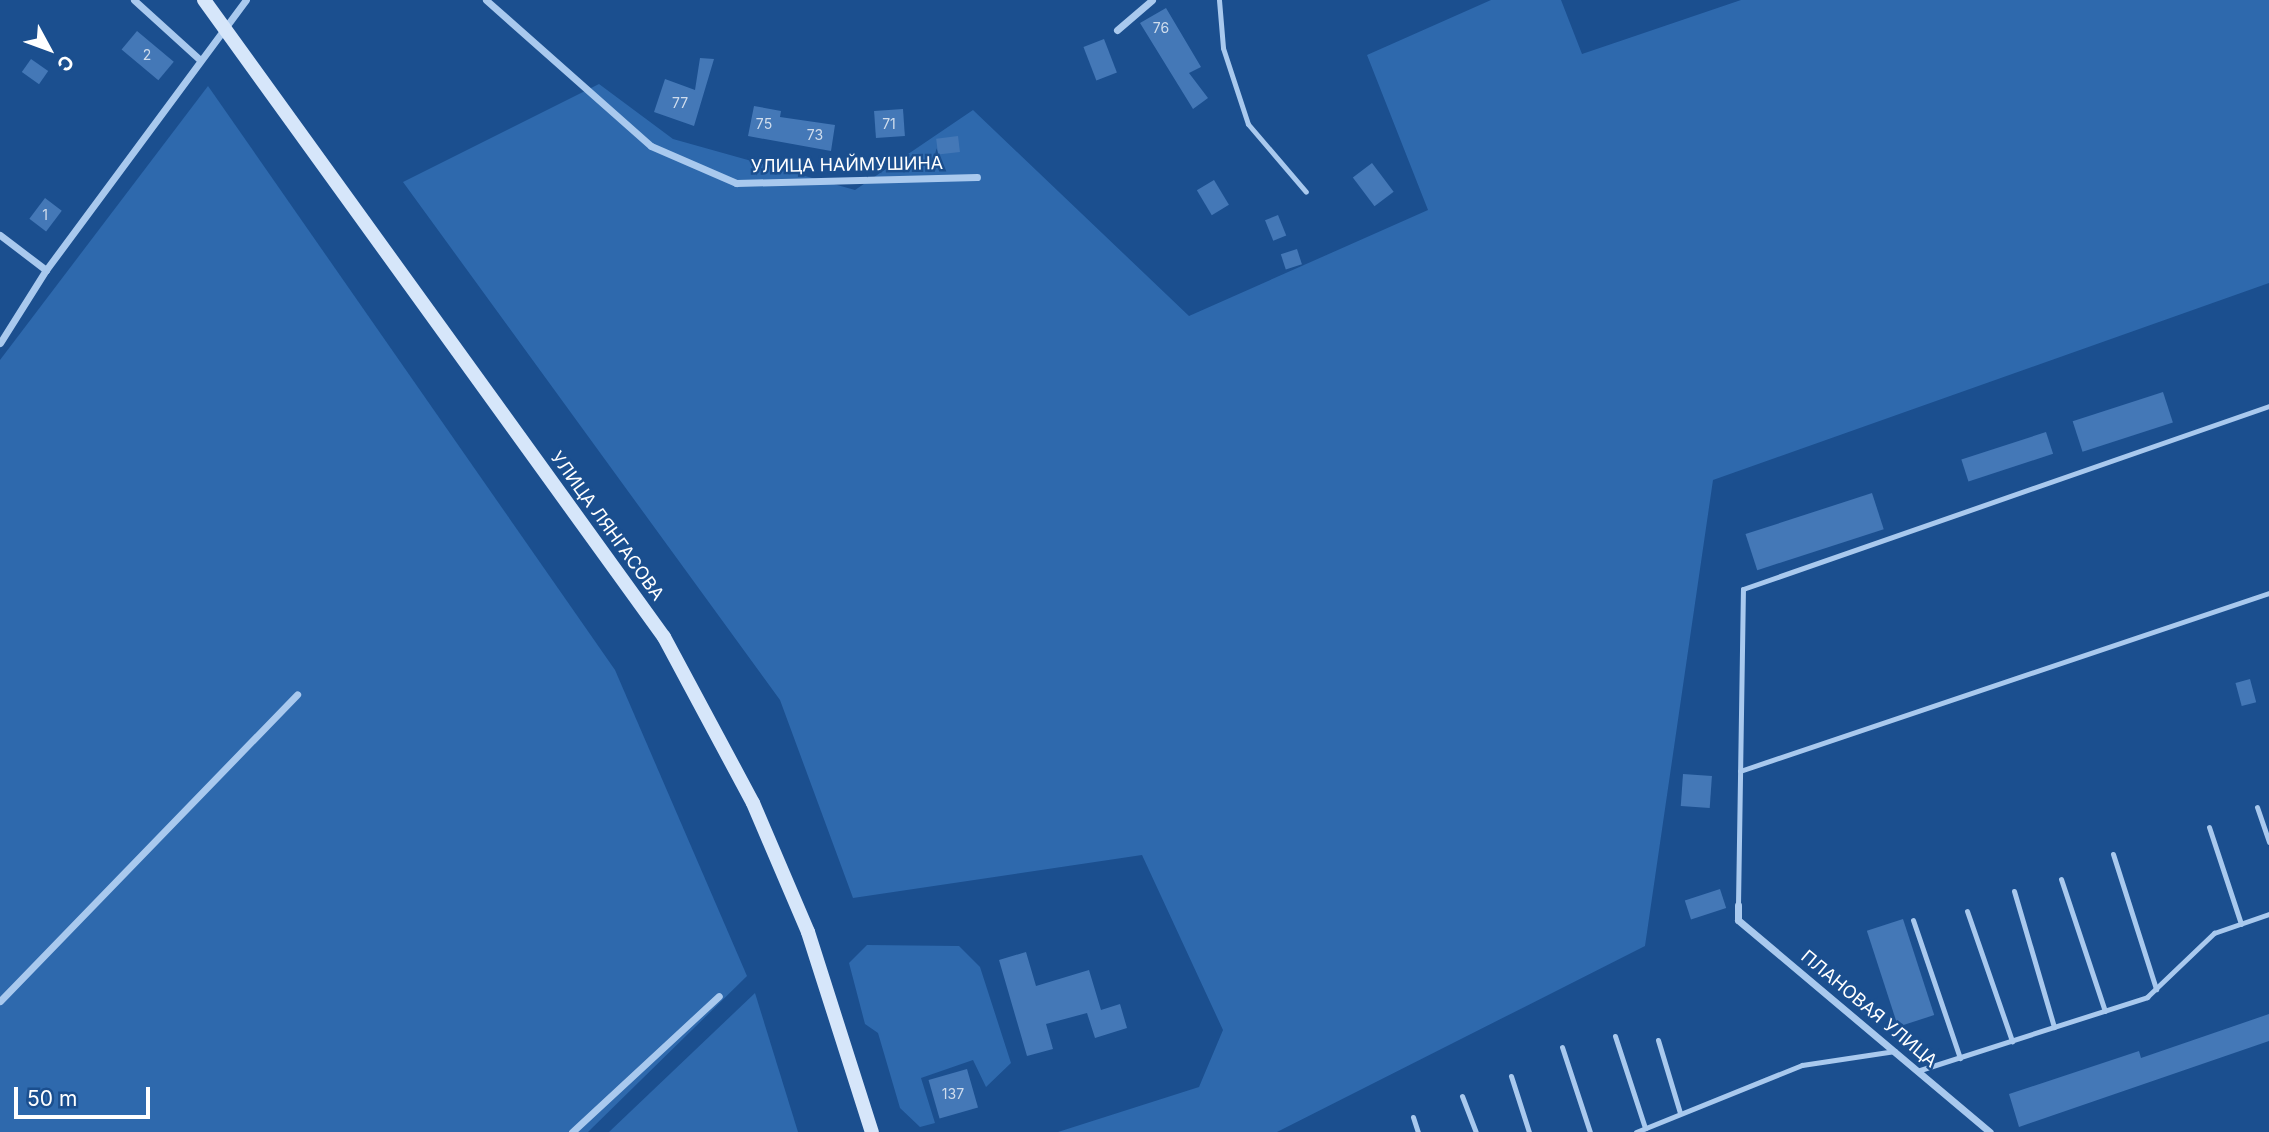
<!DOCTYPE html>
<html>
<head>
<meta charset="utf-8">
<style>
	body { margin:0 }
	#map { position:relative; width:2269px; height:1132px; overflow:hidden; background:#1b4f8f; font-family:Inter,sans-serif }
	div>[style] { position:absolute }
	.green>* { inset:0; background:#2e69ad }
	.building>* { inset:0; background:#4478b7; transform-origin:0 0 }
	.lane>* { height:5px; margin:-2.5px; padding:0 2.5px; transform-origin:2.5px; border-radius:2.5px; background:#a9c9ee }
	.street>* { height:7px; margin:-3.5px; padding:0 3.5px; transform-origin:3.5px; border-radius:3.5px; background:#a9c9ee }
	.secondary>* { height:14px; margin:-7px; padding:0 7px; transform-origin:7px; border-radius:7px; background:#d6e6fa }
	span { translate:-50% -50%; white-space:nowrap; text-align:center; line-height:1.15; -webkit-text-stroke:5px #1b4f8f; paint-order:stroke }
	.number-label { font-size:14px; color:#d0dded }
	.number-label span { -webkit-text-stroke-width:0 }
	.street-label { font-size:18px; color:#fff }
	.north { position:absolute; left:14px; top:14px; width:70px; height:70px; -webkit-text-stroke:5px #1b4f8f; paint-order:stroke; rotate:131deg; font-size:19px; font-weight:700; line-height:28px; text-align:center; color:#fff }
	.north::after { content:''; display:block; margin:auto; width:24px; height:32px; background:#fff; clip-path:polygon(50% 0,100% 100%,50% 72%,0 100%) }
	.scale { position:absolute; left:14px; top:1087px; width:136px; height:32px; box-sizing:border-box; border:4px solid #fff; border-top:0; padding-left:9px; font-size:21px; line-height:24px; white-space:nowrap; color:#fff; -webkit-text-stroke:5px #1b4f8f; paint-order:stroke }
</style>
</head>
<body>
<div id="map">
	<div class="green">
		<div style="clip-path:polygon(1491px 0,1561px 0,1582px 54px,1741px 0,2269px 0,2269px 283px,1713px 480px,1645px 946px,1277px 1132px,1058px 1132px,1199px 1087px,1223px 1030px,1142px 855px,853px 898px,780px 700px,403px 182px,599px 84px,673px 139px,855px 190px,973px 110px,1189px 316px,1428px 210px,1367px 55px)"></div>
		<div style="clip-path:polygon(208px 86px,615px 670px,747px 976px,588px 1132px,0 1132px,0 360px)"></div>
		<div style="clip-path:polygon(867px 945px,959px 946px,980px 967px,1011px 1063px,986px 1087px,973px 1060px,921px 1078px,935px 1123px,920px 1127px,900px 1108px,878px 1033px,865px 1024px,849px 963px)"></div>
		<div style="clip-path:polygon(755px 993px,798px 1132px,609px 1132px)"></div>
	</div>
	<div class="building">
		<div style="clip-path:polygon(1166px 8px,1201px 67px,1189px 73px,1208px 98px,1193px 109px,1140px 23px)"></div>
		<div style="left:137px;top:31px;width:48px;height:24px;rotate:40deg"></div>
		<div style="left:1104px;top:39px;width:36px;height:22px;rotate:69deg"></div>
		<div style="clip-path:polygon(700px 58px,714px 59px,694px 126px,654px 112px,665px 79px,695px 90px)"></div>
		<div style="left:31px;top:59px;width:21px;height:16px;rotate:35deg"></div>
		<div style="clip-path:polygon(754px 106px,781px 111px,780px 117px,835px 125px,831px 151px,748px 136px)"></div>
		<div style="left:903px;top:109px;width:27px;height:29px;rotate:86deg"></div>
		<div style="left:958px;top:136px;width:16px;height:22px;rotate:83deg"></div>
		<div style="left:1372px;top:163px;width:36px;height:24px;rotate:53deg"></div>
		<div style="left:1214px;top:180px;width:29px;height:20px;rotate:59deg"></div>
		<div style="left:45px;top:198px;width:21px;height:26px;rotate:37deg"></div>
		<div style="left:1278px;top:215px;width:22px;height:14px;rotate:68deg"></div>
		<div style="left:1297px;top:249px;width:16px;height:17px;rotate:72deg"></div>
		<div style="left:2163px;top:392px;width:32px;height:95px;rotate:72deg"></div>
		<div style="left:2046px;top:432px;width:23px;height:89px;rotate:72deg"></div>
		<div style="left:1872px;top:493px;width:38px;height:133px;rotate:72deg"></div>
		<div style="left:2250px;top:679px;width:24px;height:15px;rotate:75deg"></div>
		<div style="left:1683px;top:774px;width:29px;height:32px;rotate:4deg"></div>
		<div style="left:1720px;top:889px;width:20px;height:37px;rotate:72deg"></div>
		<div style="left:1903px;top:919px;width:101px;height:38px;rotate:72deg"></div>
		<div style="clip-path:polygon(1026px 952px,1036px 986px,1089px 970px,1101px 1010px,1120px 1004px,1127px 1028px,1095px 1038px,1087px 1013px,1046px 1024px,1053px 1049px,1027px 1056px,999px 960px)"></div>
		<div style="clip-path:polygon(2269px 1014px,2269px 1041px,2019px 1127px,2009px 1094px,2139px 1051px,2141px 1058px)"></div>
		<div style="left:967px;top:1069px;width:40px;height:40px;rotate:74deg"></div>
	</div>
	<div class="lane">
		<div style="left:1219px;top:0;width:48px;rotate:85.2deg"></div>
		<div style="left:1223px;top:48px;width:80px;rotate:71.8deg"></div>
		<div style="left:1248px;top:124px;width:89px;rotate:49.5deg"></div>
		<div style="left:1740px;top:771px;width:558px;rotate:-18.6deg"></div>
		<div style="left:2257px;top:807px;width:37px;rotate:71deg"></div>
		<div style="left:2209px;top:827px;width:102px;rotate:71.7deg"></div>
		<div style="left:2113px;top:854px;width:142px;rotate:72.3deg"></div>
		<div style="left:2061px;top:879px;width:139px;rotate:71.6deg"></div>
		<div style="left:2014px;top:891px;width:142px;rotate:73.6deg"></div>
		<div style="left:1738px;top:905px;width:316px;rotate:-89.1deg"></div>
		<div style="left:1743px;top:589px;width:557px;rotate:-19.18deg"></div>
		<div style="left:1967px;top:911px;width:138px;rotate:70.9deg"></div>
		<div style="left:1913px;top:920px;width:146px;rotate:71.2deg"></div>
		<div style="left:1615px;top:1036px;width:97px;rotate:71.9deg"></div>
		<div style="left:1658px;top:1040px;width:76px;rotate:73.2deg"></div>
		<div style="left:1562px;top:1047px;width:89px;rotate:71.8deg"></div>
		<div style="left:1917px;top:1071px;width:242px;rotate:-17.8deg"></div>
		<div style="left:2147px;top:997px;width:93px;rotate:-43.7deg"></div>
		<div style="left:2214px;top:933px;width:58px;rotate:-19.1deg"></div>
		<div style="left:1511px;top:1076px;width:59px;rotate:72.2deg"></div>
		<div style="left:1462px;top:1096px;width:39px;rotate:69deg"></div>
		<div style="left:1413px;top:1117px;width:16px;rotate:72deg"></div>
		<div style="left:1636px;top:1132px;width:179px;rotate:-22deg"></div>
		<div style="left:1802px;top:1065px;width:94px;rotate:-8.6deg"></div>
	</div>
	<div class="street">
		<div style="left:134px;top:0;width:88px;rotate:42.2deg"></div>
		<div style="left:486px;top:0;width:220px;rotate:41.5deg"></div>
		<div style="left:651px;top:146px;width:93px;rotate:23.5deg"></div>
		<div style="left:736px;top:183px;width:241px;rotate:-1.4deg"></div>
		<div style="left:1117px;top:30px;width:46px;rotate:-40.6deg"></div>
		<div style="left:0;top:235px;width:58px;rotate:37.3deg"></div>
		<div style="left:0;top:343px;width:86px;rotate:-57.8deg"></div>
		<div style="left:46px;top:270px;width:336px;rotate:-53.5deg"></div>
		<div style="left:1738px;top:905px;width:15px;rotate:90deg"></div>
		<div style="left:1738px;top:920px;width:329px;rotate:40.1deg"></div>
		<div style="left:0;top:1001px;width:427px;rotate:-45.9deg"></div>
		<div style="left:572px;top:1132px;width:200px;rotate:-42.8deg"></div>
	</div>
	<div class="secondary">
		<div style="left:204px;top:0;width:786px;rotate:54.17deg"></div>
		<div style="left:664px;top:637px;width:188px;rotate:61.8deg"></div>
		<div style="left:753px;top:803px;width:140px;rotate:66.9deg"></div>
		<div style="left:808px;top:932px;width:210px;rotate:72.3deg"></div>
	</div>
	<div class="number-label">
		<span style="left:1161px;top:28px">76</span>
		<span style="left:147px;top:55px">2</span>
		<span style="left:680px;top:103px">77</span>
		<span style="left:764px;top:124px">75</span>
		<span style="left:889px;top:124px">71</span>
		<span style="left:815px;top:135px">73</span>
		<span style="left:45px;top:215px">1</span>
		<span style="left:953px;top:1094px">137</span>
	</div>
	<div class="street-label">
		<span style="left:847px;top:165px;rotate:-1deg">УЛИЦА НАЙМУШИНА</span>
		<span style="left:607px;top:526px;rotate:54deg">УЛИЦА ЛЯНГАСОВА</span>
		<span style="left:1869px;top:1009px;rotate:40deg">ПЛАНОВАЯ УЛИЦА</span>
	</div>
	<div class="north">С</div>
	<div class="scale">50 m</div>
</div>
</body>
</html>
